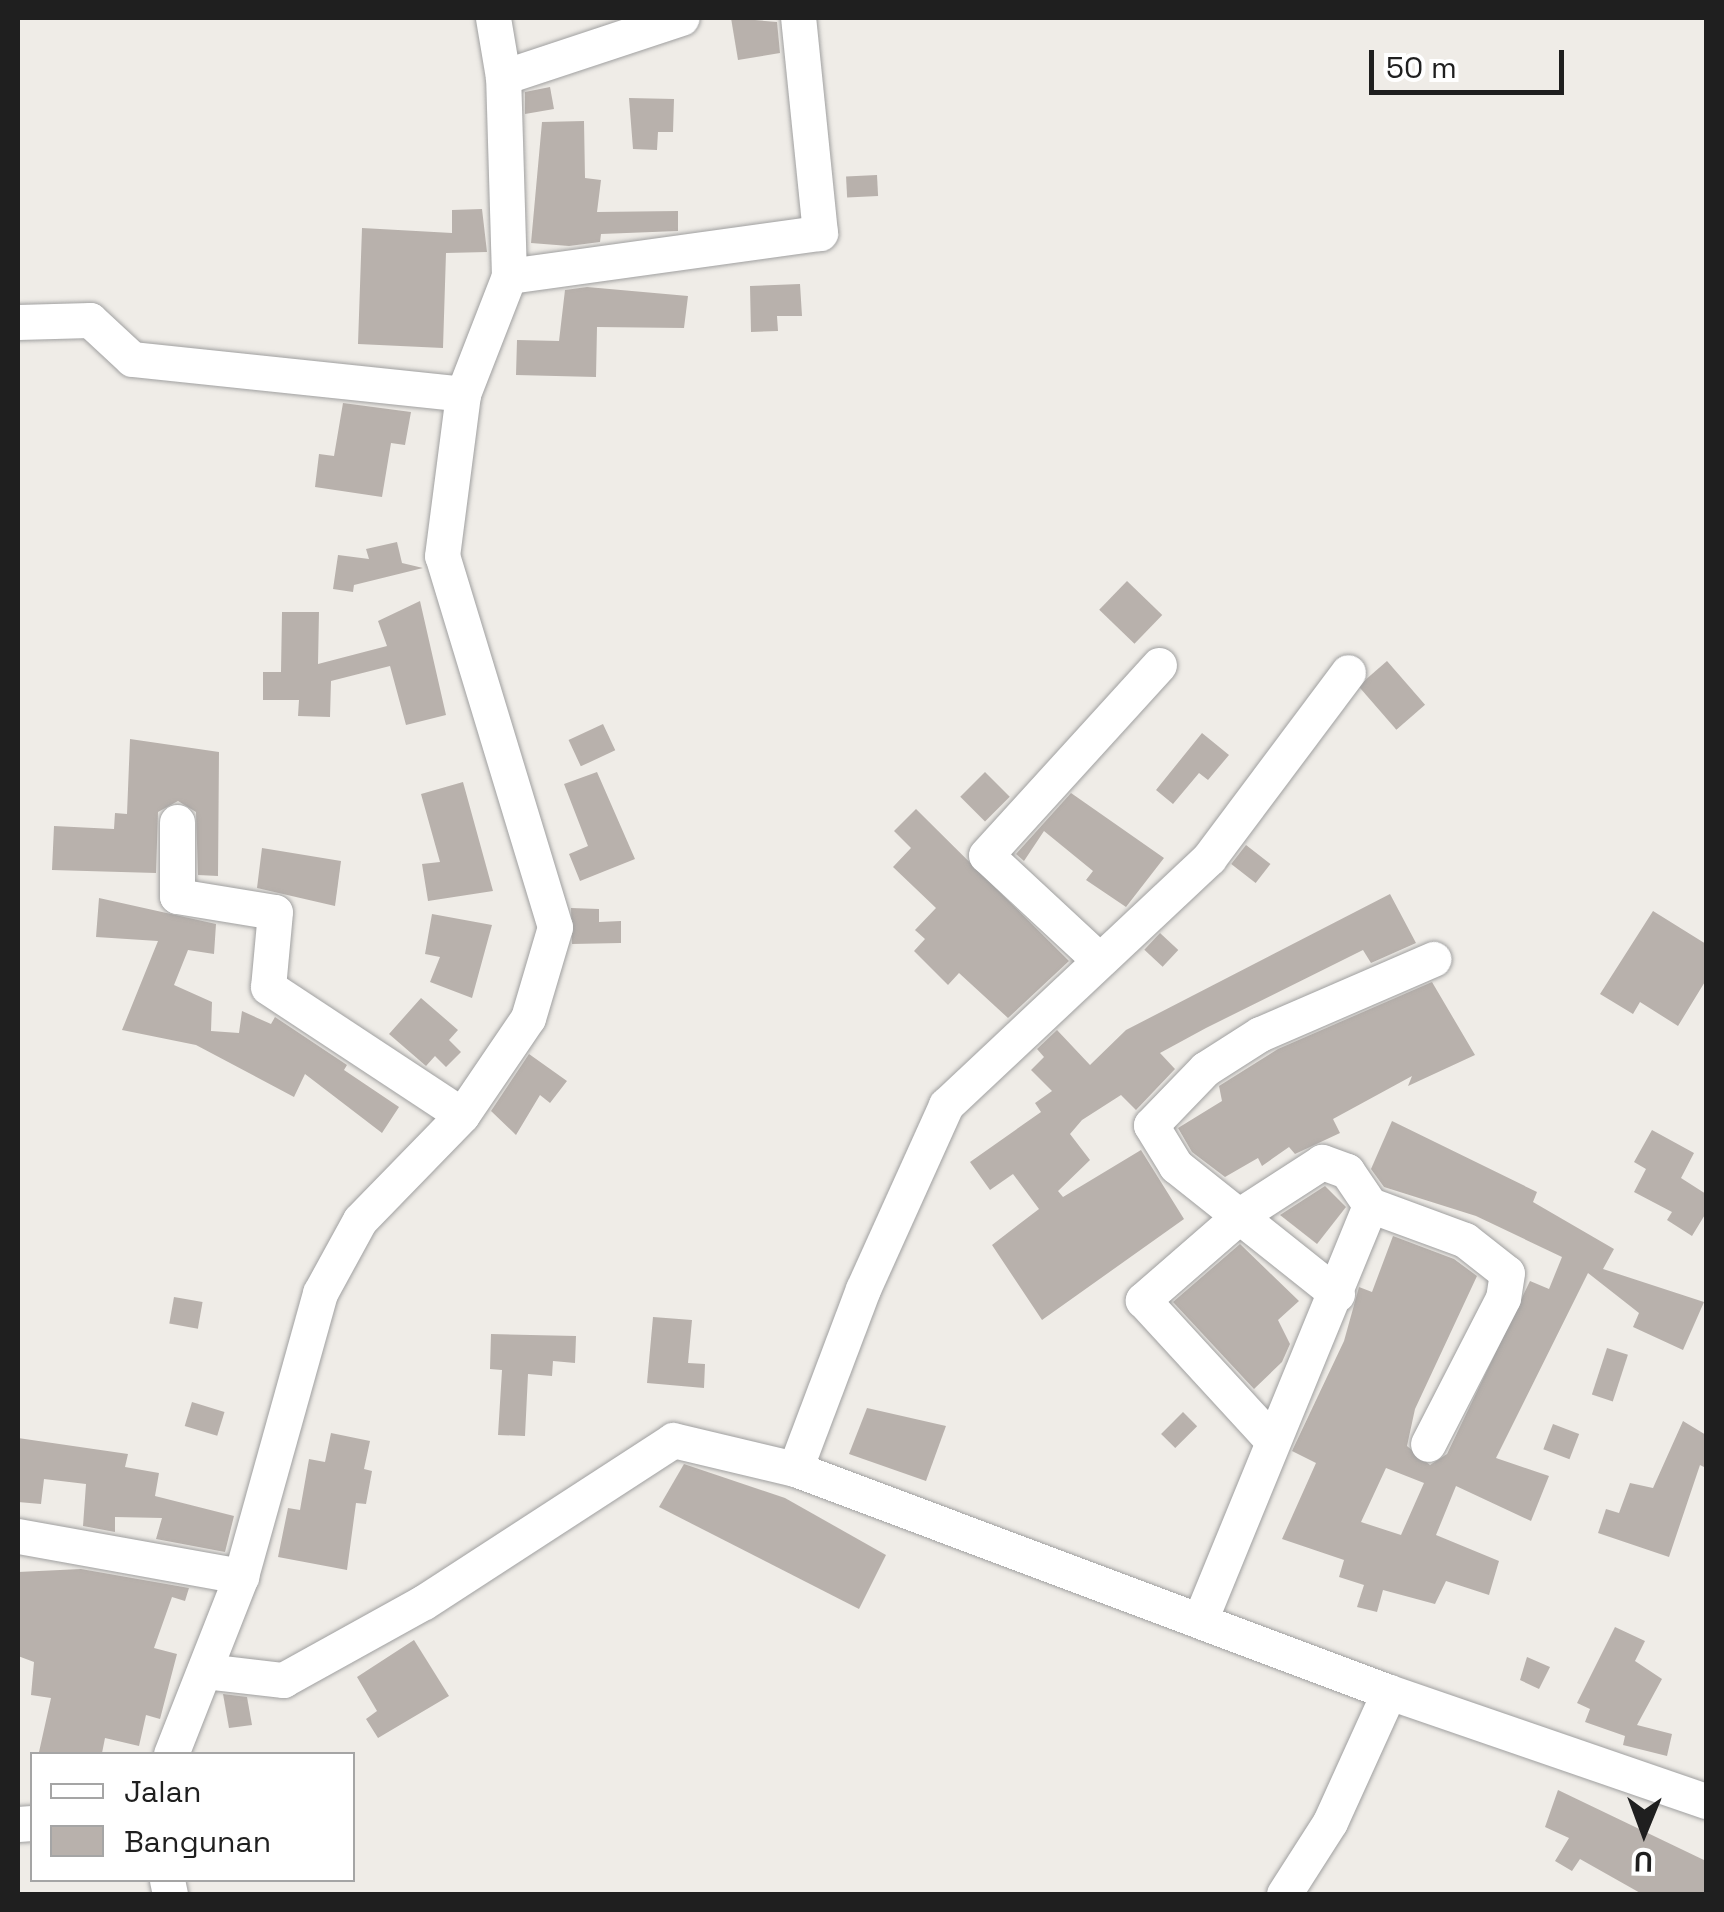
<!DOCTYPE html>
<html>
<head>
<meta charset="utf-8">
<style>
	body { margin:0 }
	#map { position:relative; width:1724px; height:1912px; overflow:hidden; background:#efece7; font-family:"Space Grotesk",sans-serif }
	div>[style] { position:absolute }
	.building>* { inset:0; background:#b8b1ac; transform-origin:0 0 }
	.roads { filter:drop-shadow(0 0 2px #a0a0a0) drop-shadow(0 0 2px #a0a0a0) }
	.minor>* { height:35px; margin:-17.5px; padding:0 17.5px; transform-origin:17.5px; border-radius:17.5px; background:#fff }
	span { translate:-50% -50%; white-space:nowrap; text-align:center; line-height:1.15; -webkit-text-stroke:10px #fff; paint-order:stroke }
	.frame { position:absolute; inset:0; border:20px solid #1f1f1f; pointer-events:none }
	.legend { position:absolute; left:30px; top:1752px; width:325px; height:130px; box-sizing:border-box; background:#fff; border:2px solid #a5a5a5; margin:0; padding:12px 18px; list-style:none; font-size:30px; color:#1f1f1f }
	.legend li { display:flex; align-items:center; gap:20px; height:50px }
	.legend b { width:50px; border:2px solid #a5a5a5 }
	.north { position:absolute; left:1594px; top:1782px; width:100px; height:100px; -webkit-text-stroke:8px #fff; paint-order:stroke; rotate:181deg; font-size:28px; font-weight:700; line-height:40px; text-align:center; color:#1f1f1f }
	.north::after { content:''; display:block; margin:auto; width:35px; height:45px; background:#1f1f1f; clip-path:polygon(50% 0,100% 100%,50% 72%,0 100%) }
	.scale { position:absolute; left:1369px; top:50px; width:195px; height:45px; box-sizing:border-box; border:5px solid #1f1f1f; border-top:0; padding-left:12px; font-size:30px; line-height:35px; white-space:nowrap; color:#1f1f1f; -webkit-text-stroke:8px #fff; paint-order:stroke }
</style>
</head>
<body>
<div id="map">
	<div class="building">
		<div style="clip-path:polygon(731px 18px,777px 22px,780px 53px,738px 60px)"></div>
		<div style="clip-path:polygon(550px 87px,554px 109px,525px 114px,525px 92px)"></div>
		<div style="clip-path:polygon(629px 98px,674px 99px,673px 132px,658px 132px,657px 150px,633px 149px)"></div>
		<div style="clip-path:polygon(584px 121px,585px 178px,601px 180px,597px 212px,678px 211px,678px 231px,601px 234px,600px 242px,569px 246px,531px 243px,542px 122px)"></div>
		<div style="left:877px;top:175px;width:21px;height:31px;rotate:87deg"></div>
		<div style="clip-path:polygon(482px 209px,487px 252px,446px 253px,443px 348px,358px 344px,362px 228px,452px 233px,452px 210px)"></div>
		<div style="clip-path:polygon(800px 284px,802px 316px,777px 316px,778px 331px,751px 332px,750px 286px)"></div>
		<div style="clip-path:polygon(587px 287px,688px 296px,684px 328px,597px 327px,596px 377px,516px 375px,517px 340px,559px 341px,565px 290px)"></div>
		<div style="clip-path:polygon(343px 403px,411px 412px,405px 445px,391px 443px,382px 497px,315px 487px,319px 454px,334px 456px)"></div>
		<div style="clip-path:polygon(397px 542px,402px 563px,423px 568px,354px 585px,353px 592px,333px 589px,338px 555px,369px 559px,366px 549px)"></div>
		<div style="left:1127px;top:581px;width:49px;height:40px;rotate:44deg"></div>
		<div style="clip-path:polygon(420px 601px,446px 715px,406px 725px,390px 666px,331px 681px,330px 717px,298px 716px,299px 700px,263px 700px,263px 672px,281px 672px,282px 612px,319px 612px,318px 664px,387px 646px,378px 621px)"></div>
		<div style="left:1387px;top:661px;width:58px;height:38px;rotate:49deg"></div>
		<div style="left:603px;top:724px;width:29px;height:38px;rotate:65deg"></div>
		<div style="clip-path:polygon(1202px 733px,1229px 755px,1208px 780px,1199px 773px,1173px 804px,1156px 790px)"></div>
		<div style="clip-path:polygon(130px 739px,219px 752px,218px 876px,198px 875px,196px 812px,178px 801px,158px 812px,156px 873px,52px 870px,54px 826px,114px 829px,115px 813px,127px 814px)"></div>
		<div style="clip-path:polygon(597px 772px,635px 859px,580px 881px,569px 854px,588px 846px,564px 784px)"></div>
		<div style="left:985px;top:772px;width:35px;height:35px;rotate:45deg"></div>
		<div style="clip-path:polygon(463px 782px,493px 891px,428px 901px,422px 864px,440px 862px,421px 794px)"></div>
		<div style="clip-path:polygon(1071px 793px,1164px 858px,1126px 907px,1086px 880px,1093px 871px,1044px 831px,1024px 861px,1016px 854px)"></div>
		<div style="clip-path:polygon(916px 809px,1069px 961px,1008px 1018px,959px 973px,948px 985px,914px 951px,925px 939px,915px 930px,936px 908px,893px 867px,911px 848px,894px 831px)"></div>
		<div style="left:1246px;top:845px;width:31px;height:24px;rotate:38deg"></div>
		<div style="clip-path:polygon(262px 848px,341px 861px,335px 906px,257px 888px)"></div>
		<div style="clip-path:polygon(1390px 894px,1416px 943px,1371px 963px,1363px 950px,1206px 1028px,1160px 1053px,1175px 1069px,1136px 1110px,1121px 1095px,1082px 1120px,1070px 1134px,1090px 1160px,1058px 1191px,1063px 1197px,1141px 1150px,1184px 1219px,1042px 1320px,992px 1245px,1039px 1209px,1013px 1174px,990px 1190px,970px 1162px,1041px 1112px,1035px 1103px,1052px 1091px,1031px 1070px,1044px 1057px,1037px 1049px,1057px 1030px,1090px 1065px,1126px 1030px)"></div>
		<div style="clip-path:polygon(99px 898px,216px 924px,214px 954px,188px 950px,174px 985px,212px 1002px,211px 1031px,239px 1033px,242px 1011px,271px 1024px,275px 1017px,347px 1065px,344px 1070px,399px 1107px,382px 1133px,305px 1074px,294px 1097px,196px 1045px,122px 1030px,158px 941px,96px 937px)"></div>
		<div style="clip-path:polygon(571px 908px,599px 909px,599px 922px,621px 921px,621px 943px,572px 944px)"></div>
		<div style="clip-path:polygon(1653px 911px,1706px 944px,1706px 980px,1678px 1026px,1640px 1002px,1633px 1014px,1600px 994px)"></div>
		<div style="clip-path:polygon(432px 914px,492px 925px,472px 998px,430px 982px,440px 957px,425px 954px)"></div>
		<div style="left:1160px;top:933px;width:25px;height:23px;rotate:43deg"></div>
		<div style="clip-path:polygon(1432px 982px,1475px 1055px,1408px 1086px,1412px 1076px,1333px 1119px,1340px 1133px,1295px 1154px,1289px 1147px,1262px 1166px,1258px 1158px,1225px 1177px,1192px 1152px,1178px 1128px,1222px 1101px,1219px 1086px,1278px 1049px)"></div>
		<div style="clip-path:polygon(421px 998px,458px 1030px,449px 1040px,461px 1052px,446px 1067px,435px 1056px,426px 1066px,389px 1034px)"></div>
		<div style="clip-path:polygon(529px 1054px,567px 1081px,550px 1103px,540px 1095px,516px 1135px,491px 1111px)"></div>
		<div style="clip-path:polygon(evenodd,1392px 1121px,1537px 1192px,1533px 1202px,1614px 1249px,1603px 1269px,1704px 1302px,1683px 1350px,1633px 1327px,1639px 1313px,1588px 1273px,1496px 1458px,1549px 1476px,1531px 1521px,1456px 1486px,1436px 1535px,1499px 1561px,1489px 1595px,1446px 1581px,1435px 1604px,1383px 1590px,1377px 1612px,1357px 1607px,1364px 1585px,1339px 1577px,1344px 1560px,1282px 1539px,1316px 1463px,1292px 1451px,1344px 1341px,1359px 1287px,1372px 1292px,1393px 1236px,1454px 1259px,1477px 1276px,1415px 1409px,1407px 1446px,1430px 1465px,1447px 1454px,1530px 1281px,1549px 1289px,1562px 1257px,1476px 1216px,1384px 1187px,1371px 1169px,1392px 1121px,1386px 1468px,1424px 1483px,1401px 1535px,1361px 1522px,1386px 1468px)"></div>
		<div style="clip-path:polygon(1652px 1130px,1694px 1153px,1681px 1178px,1706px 1194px,1706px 1213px,1692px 1236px,1667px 1220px,1672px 1212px,1634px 1192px,1646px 1169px,1634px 1162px)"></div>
		<div style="clip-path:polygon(1325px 1186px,1346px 1207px,1317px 1244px,1280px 1215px)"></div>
		<div style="clip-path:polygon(1240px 1244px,1299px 1301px,1278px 1320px,1290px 1344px,1282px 1362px,1254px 1389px,1173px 1302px)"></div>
		<div style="left:174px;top:1297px;width:29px;height:27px;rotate:10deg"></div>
		<div style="clip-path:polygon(653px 1317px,692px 1320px,688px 1363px,705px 1364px,704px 1388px,647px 1383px)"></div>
		<div style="clip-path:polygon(491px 1334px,576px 1336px,575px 1363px,553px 1361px,552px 1376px,528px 1374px,525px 1436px,498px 1435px,502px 1370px,490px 1369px)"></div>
		<div style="left:1607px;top:1348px;width:22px;height:49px;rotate:18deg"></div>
		<div style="left:192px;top:1402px;width:34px;height:25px;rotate:17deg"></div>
		<div style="clip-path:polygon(867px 1408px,946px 1426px,926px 1481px,849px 1454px)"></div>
		<div style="left:1183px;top:1412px;width:20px;height:31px;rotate:45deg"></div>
		<div style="clip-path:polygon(1683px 1421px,1706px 1435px,1706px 1468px,1700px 1465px,1669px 1557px,1598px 1533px,1606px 1509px,1619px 1513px,1630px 1483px,1653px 1488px)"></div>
		<div style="left:1553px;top:1424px;width:28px;height:27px;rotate:21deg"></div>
		<div style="clip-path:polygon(331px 1433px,370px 1441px,364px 1469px,372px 1471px,366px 1504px,356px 1503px,347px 1570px,278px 1557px,288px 1508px,300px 1510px,309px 1459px,325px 1462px)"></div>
		<div style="clip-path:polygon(18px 1438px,128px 1454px,125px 1467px,159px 1473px,155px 1496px,234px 1516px,225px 1552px,156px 1539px,162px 1518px,115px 1517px,115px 1532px,83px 1526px,86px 1484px,44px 1479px,41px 1504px,18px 1502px)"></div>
		<div style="clip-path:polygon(684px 1464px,785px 1498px,886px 1555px,859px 1609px,659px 1507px)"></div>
		<div style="clip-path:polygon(81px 1569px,189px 1588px,185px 1601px,172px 1597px,154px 1648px,177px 1654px,160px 1719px,146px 1715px,139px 1746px,105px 1738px,102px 1753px,51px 1754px,39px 1752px,51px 1698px,31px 1695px,34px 1662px,18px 1656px,18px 1572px)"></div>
		<div style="clip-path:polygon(1615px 1627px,1645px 1641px,1635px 1661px,1662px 1679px,1637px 1725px,1672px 1734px,1667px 1756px,1623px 1745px,1625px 1736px,1585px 1722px,1590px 1709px,1577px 1703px)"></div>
		<div style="clip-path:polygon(414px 1640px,449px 1696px,378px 1738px,366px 1719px,377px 1711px,357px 1677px)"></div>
		<div style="clip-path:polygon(1527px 1657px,1550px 1667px,1539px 1689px,1520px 1680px)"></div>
		<div style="clip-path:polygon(223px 1694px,247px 1697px,252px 1725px,229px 1728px)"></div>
		<div style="clip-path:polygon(1558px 1790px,1706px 1861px,1706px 1894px,1642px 1894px,1580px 1859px,1572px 1871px,1555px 1861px,1569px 1838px,1545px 1827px)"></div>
	</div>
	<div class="roads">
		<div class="minor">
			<div style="left:503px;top:77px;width:188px;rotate:-18.3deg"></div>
			<div style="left:509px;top:276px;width:314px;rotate:-7.9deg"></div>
			<div style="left:820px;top:233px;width:216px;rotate:-95.8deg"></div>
			<div style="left:18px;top:322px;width:72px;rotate:-1.6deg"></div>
			<div style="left:90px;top:320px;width:57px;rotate:42.9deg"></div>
			<div style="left:132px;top:359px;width:333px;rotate:6deg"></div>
			<div style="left:177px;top:822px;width:74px;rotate:90deg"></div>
			<div style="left:177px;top:896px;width:99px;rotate:9.3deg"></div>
			<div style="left:275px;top:912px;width:75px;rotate:95.3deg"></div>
			<div style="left:268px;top:987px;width:232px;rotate:33.4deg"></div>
			<div style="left:1097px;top:958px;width:151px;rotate:-137.1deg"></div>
			<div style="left:986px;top:855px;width:257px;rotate:-47.7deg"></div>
			<div style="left:1370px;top:1205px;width:101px;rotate:20.2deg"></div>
			<div style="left:1465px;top:1240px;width:53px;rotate:38.2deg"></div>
			<div style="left:1507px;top:1273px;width:25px;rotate:99deg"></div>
			<div style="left:1503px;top:1298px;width:164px;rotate:117.2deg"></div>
			<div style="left:1337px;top:1294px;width:206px;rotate:-141.5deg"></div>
			<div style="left:1176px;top:1166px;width:48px;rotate:-121.4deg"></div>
			<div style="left:1151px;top:1125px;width:78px;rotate:-46deg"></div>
			<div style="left:1205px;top:1069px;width:65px;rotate:-32.5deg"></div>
			<div style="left:1260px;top:1034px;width:189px;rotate:-23.4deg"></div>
			<div style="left:795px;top:1469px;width:192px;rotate:-69.3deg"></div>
			<div style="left:863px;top:1289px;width:202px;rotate:-65.7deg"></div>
			<div style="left:946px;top:1105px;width:361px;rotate:-43.2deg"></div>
			<div style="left:1209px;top:858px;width:232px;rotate:-53.2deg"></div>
			<div style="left:18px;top:1536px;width:227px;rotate:10.2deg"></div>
			<div style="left:1200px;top:1620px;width:448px;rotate:-67.7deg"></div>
			<div style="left:1370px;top:1205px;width:41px;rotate:-124.1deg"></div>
			<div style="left:1347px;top:1171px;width:27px;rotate:-160deg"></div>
			<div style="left:1322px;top:1162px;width:94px;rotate:147.2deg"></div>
			<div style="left:1243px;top:1213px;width:133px;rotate:139deg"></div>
			<div style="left:1143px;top:1300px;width:189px;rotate:47.4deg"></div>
			<div style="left:205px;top:1671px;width:79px;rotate:6.6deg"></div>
			<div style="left:283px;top:1680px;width:161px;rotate:-29deg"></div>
			<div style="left:424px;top:1602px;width:297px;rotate:-33deg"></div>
			<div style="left:673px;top:1440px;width:125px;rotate:13.4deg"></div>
			<div style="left:795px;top:1469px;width:634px;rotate:20.58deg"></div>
			<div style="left:1389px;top:1692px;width:335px;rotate:19deg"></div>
			<div style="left:171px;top:1754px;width:191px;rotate:-68.5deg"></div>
			<div style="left:241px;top:1576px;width:294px;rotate:-74.4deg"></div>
			<div style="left:320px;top:1293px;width:83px;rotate:-61.3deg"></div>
			<div style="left:360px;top:1220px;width:146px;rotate:-45.8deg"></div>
			<div style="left:462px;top:1115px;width:117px;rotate:-55.8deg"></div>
			<div style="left:528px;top:1018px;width:95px;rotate:-73.5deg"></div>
			<div style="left:555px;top:927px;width:388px;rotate:-106.9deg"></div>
			<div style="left:442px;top:556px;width:163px;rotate:-82.6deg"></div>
			<div style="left:463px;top:394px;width:127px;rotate:-68.7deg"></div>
			<div style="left:509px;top:276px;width:199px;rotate:-91.7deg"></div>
			<div style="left:503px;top:77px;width:60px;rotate:-99.6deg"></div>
			<div style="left:18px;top:1824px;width:14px;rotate:-4deg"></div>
			<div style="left:167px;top:1880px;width:14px;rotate:78deg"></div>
			<div style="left:1284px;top:1894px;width:85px;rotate:-57.4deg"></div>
			<div style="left:1330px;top:1822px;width:143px;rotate:-65.6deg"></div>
		</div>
	</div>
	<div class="frame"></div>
	<ul class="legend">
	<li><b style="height:12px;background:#fff"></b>Jalan</li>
	<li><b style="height:28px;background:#b8b1ac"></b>Bangunan</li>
	</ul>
	<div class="north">U</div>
	<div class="scale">50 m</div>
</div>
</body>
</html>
